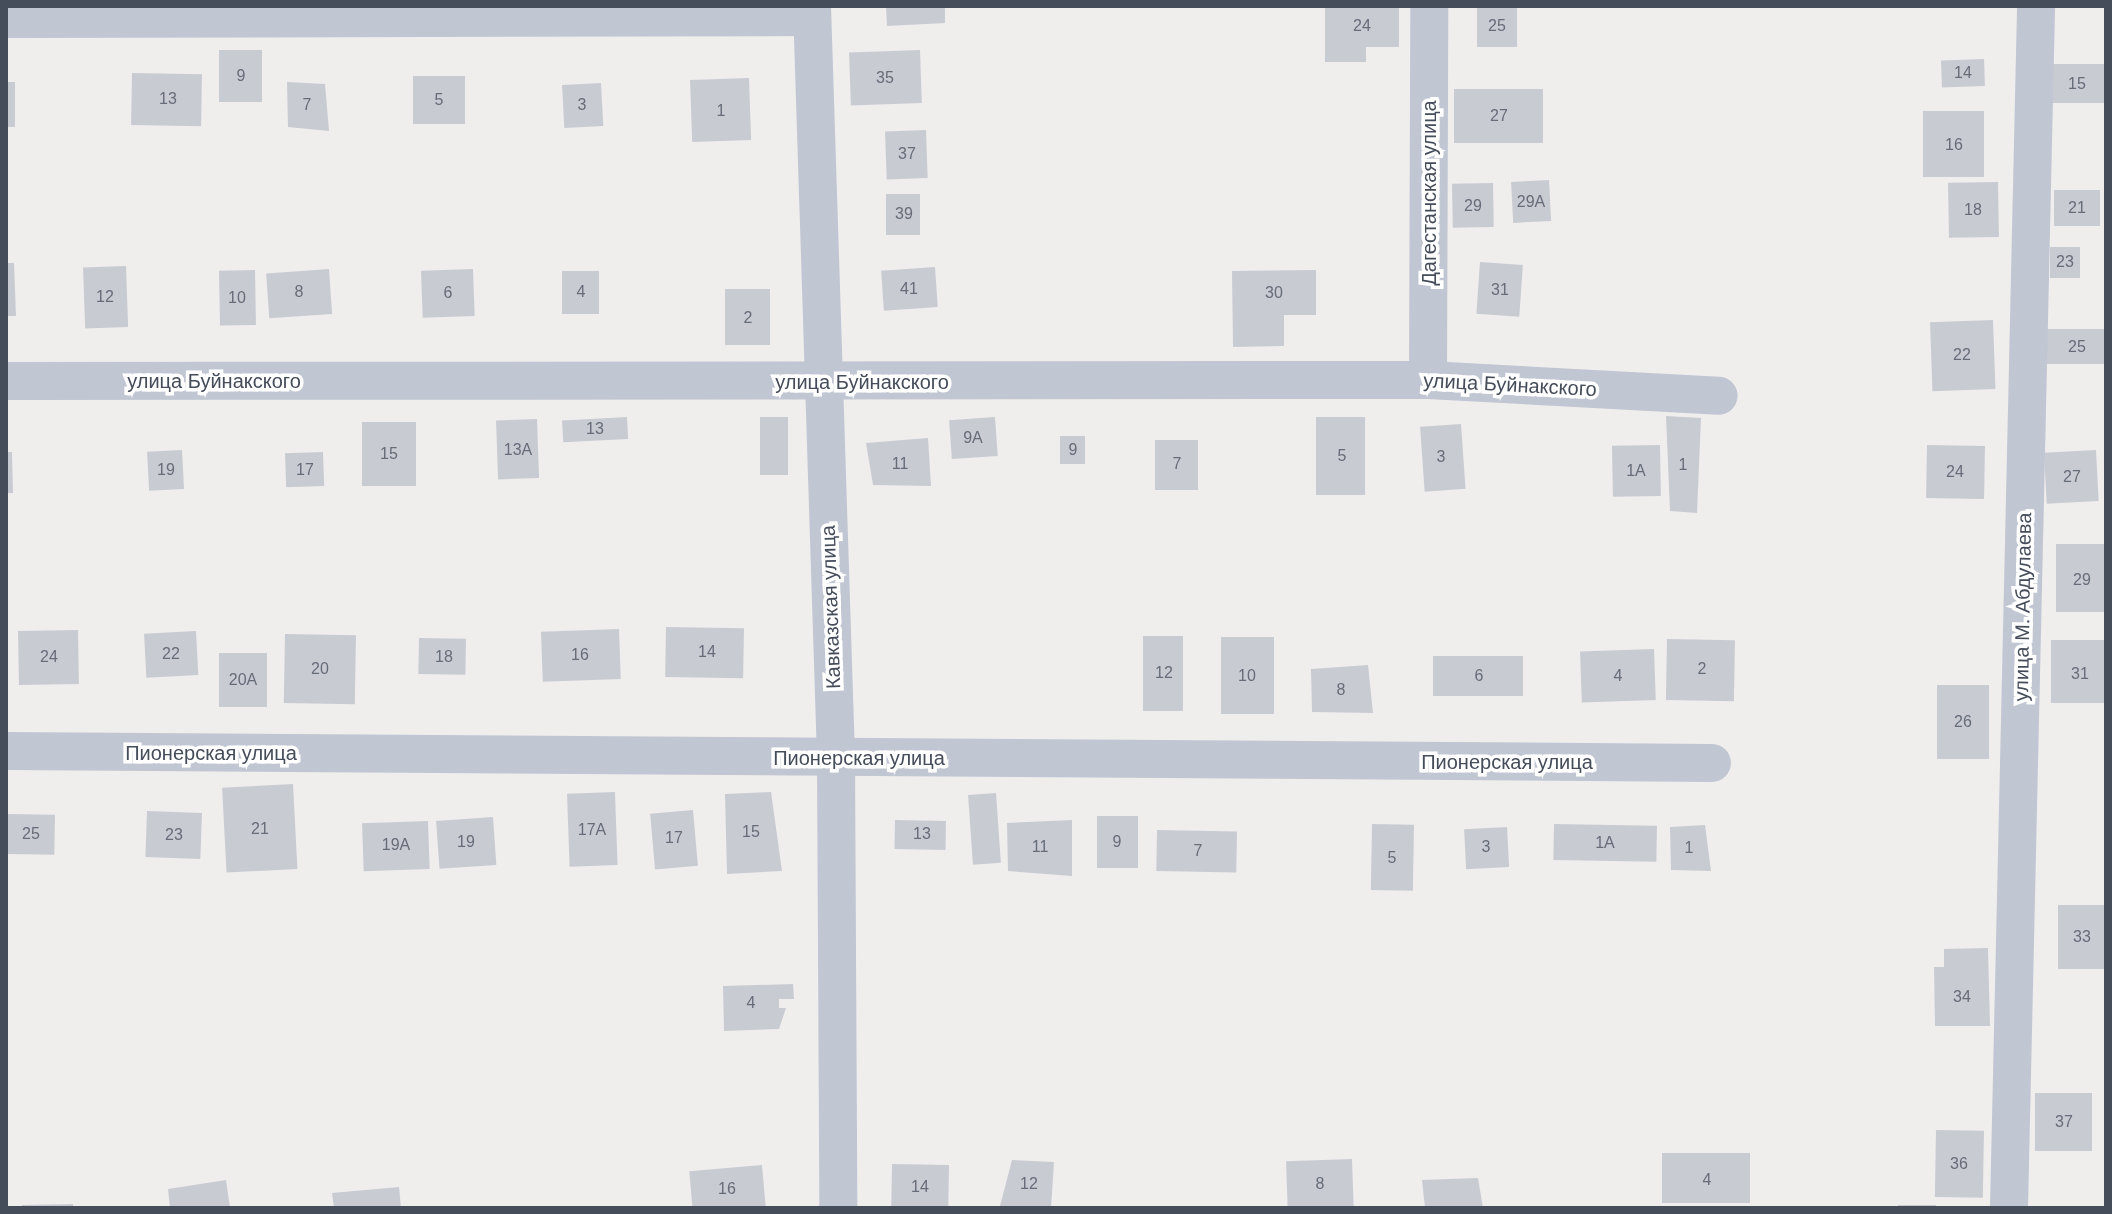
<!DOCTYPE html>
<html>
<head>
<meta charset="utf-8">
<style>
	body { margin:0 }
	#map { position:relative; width:2112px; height:1214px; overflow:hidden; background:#f0eded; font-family:Helvetica,sans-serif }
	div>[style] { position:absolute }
	.building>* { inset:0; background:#c9cbd3; transform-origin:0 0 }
	.minor>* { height:38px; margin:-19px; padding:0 19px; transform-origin:19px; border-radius:19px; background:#c0c6d2 }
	span { translate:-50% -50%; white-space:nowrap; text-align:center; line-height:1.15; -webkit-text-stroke:7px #fff; paint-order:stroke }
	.number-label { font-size:16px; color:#666c78 }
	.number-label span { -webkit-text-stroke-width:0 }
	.street-label { font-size:20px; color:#454c5a }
	.frame { position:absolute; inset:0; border:8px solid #454c5a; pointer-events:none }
</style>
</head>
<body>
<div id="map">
	<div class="building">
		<div style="clip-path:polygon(886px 6px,945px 6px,945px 23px,887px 26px)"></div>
		<div style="clip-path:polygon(1325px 6px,1399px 6px,1399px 47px,1366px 47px,1366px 62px,1325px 62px)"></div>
		<div style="left:1477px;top:6px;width:40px;height:41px"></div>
		<div style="left:219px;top:50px;width:43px;height:52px"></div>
		<div style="left:920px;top:50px;width:53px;height:71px;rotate:88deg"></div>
		<div style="left:1984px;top:59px;width:27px;height:43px;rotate:88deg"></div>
		<div style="left:2106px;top:64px;width:39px;height:59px;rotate:90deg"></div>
		<div style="left:132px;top:73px;width:70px;height:52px;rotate:1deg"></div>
		<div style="left:413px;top:76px;width:52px;height:48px"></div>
		<div style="left:749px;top:78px;width:62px;height:59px;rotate:88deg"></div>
		<div style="left:6px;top:82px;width:9px;height:45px"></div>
		<div style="clip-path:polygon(287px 82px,325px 84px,329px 131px,288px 127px)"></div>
		<div style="left:601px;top:83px;width:43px;height:39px;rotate:87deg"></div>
		<div style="left:1454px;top:89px;width:89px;height:54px"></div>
		<div style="left:1984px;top:111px;width:66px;height:61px;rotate:90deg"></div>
		<div style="left:926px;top:130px;width:48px;height:41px;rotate:88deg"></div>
		<div style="left:1549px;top:180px;width:41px;height:38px;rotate:87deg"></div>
		<div style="left:1998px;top:182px;width:55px;height:50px;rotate:89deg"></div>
		<div style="left:1493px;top:183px;width:44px;height:41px;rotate:89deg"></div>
		<div style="left:2100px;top:190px;width:36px;height:46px;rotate:90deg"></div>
		<div style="left:886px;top:194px;width:34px;height:41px"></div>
		<div style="left:2050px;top:247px;width:30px;height:31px"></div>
		<div style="left:1480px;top:262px;width:43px;height:52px;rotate:4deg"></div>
		<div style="clip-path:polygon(6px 263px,14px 263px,16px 316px,6px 316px)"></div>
		<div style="left:126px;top:266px;width:61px;height:43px;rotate:88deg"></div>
		<div style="left:935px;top:267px;width:40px;height:54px;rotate:86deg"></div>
		<div style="left:329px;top:269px;width:45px;height:63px;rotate:86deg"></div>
		<div style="left:473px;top:269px;width:47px;height:52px;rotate:88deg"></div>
		<div style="left:255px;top:270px;width:55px;height:36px;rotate:89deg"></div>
		<div style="clip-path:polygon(1316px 270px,1316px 315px,1284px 315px,1284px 346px,1233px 347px,1232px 271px)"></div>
		<div style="left:562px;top:271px;width:37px;height:43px"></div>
		<div style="left:770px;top:289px;width:56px;height:45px;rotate:90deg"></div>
		<div style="left:1993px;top:320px;width:69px;height:63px;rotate:88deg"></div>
		<div style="left:2106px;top:329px;width:35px;height:59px;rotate:90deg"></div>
		<div style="clip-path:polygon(1666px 416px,1701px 418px,1697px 513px,1670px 511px)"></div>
		<div style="left:627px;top:417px;width:22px;height:65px;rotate:87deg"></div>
		<div style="left:760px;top:417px;width:28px;height:58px"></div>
		<div style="left:995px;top:417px;width:39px;height:46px;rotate:86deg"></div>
		<div style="left:1316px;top:417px;width:49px;height:78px"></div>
		<div style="left:537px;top:419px;width:59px;height:41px;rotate:88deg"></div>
		<div style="left:362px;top:422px;width:54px;height:64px"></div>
		<div style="left:1461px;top:424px;width:65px;height:41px;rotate:86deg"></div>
		<div style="left:1060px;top:436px;width:25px;height:28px"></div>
		<div style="clip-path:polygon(928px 438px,931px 486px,873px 485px,866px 443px)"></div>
		<div style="left:1198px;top:440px;width:50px;height:43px;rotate:90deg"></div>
		<div style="left:1660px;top:445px;width:51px;height:48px;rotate:89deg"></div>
		<div style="left:1927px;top:445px;width:58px;height:53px;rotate:1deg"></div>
		<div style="left:182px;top:450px;width:39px;height:35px;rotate:87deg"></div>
		<div style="left:2096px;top:450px;width:51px;height:52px;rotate:87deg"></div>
		<div style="clip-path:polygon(6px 452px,12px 452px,13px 493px,6px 493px)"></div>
		<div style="left:323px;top:452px;width:34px;height:38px;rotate:88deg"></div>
		<div style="left:2106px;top:544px;width:68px;height:50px;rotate:90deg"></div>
		<div style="left:666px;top:627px;width:78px;height:50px;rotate:1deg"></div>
		<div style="left:619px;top:629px;width:50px;height:78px;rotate:88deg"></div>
		<div style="left:78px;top:630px;width:54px;height:60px;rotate:89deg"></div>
		<div style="left:196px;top:631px;width:44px;height:52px;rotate:87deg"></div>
		<div style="left:285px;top:634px;width:71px;height:69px;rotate:1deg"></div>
		<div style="left:1143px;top:636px;width:40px;height:75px"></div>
		<div style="left:1274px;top:637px;width:77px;height:53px;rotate:90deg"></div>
		<div style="left:419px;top:638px;width:47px;height:36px;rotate:1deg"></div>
		<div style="left:1667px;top:639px;width:68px;height:61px;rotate:1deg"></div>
		<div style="left:2106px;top:640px;width:63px;height:55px;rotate:90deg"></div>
		<div style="left:1654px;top:649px;width:51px;height:74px;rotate:88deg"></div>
		<div style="left:219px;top:653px;width:48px;height:54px"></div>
		<div style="left:1433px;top:656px;width:90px;height:40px"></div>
		<div style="clip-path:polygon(1368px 665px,1373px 713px,1312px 712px,1311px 669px)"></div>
		<div style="left:1937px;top:685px;width:52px;height:74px"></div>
		<div style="left:293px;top:784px;width:85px;height:71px;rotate:87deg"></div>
		<div style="left:615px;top:792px;width:73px;height:48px;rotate:88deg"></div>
		<div style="clip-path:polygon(771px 792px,782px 871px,727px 874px,725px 794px)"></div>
		<div style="left:996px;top:793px;width:70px;height:28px;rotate:86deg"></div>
		<div style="left:693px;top:810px;width:56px;height:43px;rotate:85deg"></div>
		<div style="left:147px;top:811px;width:55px;height:46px;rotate:2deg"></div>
		<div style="left:7px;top:814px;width:48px;height:40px;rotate:1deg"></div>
		<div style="left:1097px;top:816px;width:41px;height:52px"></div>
		<div style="left:493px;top:817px;width:48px;height:57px;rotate:86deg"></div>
		<div style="left:895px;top:820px;width:51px;height:29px;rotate:1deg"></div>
		<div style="clip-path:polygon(1072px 820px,1072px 876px,1008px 871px,1007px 823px)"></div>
		<div style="left:428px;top:821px;width:48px;height:66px;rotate:88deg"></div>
		<div style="left:1372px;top:824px;width:42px;height:66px;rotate:1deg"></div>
		<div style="left:1554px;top:824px;width:103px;height:36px;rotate:1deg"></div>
		<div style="clip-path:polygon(1705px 825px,1711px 871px,1671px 870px,1670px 827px)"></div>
		<div style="left:1507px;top:827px;width:40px;height:43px;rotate:87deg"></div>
		<div style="left:1157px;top:830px;width:80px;height:41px;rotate:1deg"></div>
		<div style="left:2058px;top:905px;width:48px;height:64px"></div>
		<div style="clip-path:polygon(1988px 948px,1990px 1026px,1935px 1026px,1934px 967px,1944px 967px,1944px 949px)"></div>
		<div style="clip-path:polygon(793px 984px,794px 999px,779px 999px,779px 1008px,786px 1008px,779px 1029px,724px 1031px,723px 986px)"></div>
		<div style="left:2035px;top:1093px;width:57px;height:58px"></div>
		<div style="left:1936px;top:1130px;width:48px;height:67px;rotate:1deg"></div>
		<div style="left:1750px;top:1153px;width:50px;height:88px;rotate:90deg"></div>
		<div style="left:1352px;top:1159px;width:49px;height:66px;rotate:88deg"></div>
		<div style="clip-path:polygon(1012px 1160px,1054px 1162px,1051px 1208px,1000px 1206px)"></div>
		<div style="left:762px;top:1165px;width:43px;height:73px;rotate:85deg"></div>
		<div style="left:949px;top:1165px;width:43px;height:57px;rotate:91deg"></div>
		<div style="clip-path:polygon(1478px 1178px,1483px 1208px,1425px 1208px,1422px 1180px)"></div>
		<div style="clip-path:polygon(226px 1180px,230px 1208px,170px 1208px,168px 1189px)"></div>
		<div style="clip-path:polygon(399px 1187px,401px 1208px,334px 1208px,332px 1193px)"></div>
		<div style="clip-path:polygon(73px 1204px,73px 1208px,22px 1208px,22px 1205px)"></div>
		<div style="left:1898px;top:1205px;width:38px;height:3px"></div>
	</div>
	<div class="minor">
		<div style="left:812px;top:6px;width:752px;rotate:88.17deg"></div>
		<div style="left:836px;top:758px;width:450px;rotate:89.7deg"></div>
		<div style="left:6px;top:19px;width:806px;rotate:-0.14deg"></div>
		<div style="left:1428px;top:380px;width:374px;rotate:-89.8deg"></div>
		<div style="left:6px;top:381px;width:1422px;rotate:-0.04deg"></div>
		<div style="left:1428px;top:380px;width:291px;rotate:3.1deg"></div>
		<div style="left:6px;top:751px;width:1706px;rotate:0.4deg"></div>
		<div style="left:2009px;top:1208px;width:1202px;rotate:-88.71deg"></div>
	</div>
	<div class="number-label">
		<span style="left:1362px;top:26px">24</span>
		<span style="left:1497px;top:26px">25</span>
		<span style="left:1963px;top:73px">14</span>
		<span style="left:241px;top:76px">9</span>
		<span style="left:885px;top:78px">35</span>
		<span style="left:2077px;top:84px">15</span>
		<span style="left:168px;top:99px">13</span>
		<span style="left:439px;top:100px">5</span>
		<span style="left:307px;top:105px">7</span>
		<span style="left:582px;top:105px">3</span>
		<span style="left:721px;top:111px">1</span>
		<span style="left:1499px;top:116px">27</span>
		<span style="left:1954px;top:145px">16</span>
		<span style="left:907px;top:154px">37</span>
		<span style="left:1531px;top:202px">29А</span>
		<span style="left:1473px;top:206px">29</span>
		<span style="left:2077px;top:208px">21</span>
		<span style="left:1973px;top:210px">18</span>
		<span style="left:904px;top:214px">39</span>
		<span style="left:2065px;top:262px">23</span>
		<span style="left:909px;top:289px">41</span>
		<span style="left:1500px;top:290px">31</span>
		<span style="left:299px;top:292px">8</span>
		<span style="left:581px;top:292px">4</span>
		<span style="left:448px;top:293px">6</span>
		<span style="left:1274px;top:293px">30</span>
		<span style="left:105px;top:297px">12</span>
		<span style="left:237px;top:298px">10</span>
		<span style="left:748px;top:318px">2</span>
		<span style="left:2077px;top:347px">25</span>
		<span style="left:1962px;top:355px">22</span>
		<span style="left:595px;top:429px">13</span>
		<span style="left:973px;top:438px">9А</span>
		<span style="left:518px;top:450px">13А</span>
		<span style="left:1073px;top:450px">9</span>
		<span style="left:389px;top:454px">15</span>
		<span style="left:1342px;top:456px">5</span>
		<span style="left:1441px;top:457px">3</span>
		<span style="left:900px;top:464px">11</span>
		<span style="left:1177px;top:464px">7</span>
		<span style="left:1683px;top:465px">1</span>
		<span style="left:166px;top:470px">19</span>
		<span style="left:305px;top:470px">17</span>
		<span style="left:1636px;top:471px">1А</span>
		<span style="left:1955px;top:472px">24</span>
		<span style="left:2072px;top:477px">27</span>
		<span style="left:2082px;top:580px">29</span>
		<span style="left:707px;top:652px">14</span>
		<span style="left:171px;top:654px">22</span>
		<span style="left:580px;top:655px">16</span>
		<span style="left:49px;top:657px">24</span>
		<span style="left:444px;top:657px">18</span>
		<span style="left:320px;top:669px">20</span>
		<span style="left:1702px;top:669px">2</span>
		<span style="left:1164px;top:673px">12</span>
		<span style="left:2080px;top:674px">31</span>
		<span style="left:1247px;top:676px">10</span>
		<span style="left:1479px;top:676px">6</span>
		<span style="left:1618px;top:676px">4</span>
		<span style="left:243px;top:680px">20А</span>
		<span style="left:1341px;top:690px">8</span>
		<span style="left:1963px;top:722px">26</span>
		<span style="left:260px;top:829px">21</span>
		<span style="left:592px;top:830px">17А</span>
		<span style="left:751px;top:832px">15</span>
		<span style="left:31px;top:834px">25</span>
		<span style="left:922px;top:834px">13</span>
		<span style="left:174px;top:835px">23</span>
		<span style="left:674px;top:838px">17</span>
		<span style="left:466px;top:842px">19</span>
		<span style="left:1117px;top:842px">9</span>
		<span style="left:1605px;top:843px">1А</span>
		<span style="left:396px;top:845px">19А</span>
		<span style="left:1040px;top:847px">11</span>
		<span style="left:1486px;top:847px">3</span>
		<span style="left:1689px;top:848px">1</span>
		<span style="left:1198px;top:851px">7</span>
		<span style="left:1392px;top:858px">5</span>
		<span style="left:2082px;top:937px">33</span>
		<span style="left:1962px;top:997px">34</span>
		<span style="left:751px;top:1003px">4</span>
		<span style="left:2064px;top:1122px">37</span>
		<span style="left:1959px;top:1164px">36</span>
		<span style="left:1707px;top:1180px">4</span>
		<span style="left:1029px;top:1184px">12</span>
		<span style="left:1320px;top:1184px">8</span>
		<span style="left:920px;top:1187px">14</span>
		<span style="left:727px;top:1189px">16</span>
	</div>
	<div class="street-label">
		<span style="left:1429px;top:193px;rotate:-90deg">Дагестанская улица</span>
		<span style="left:214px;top:381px">улица Буйнакского</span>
		<span style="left:862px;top:382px">улица Буйнакского</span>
		<span style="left:1510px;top:385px;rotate:3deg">улица Буйнакского</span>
		<span style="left:831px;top:607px;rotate:-92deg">Кавказская улица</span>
		<span style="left:2023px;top:607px;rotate:-89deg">улица М. Абдулаева</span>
		<span style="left:211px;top:753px">Пионерская улица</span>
		<span style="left:859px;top:758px">Пионерская улица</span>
		<span style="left:1507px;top:762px">Пионерская улица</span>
	</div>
	<div class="frame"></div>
</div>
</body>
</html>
